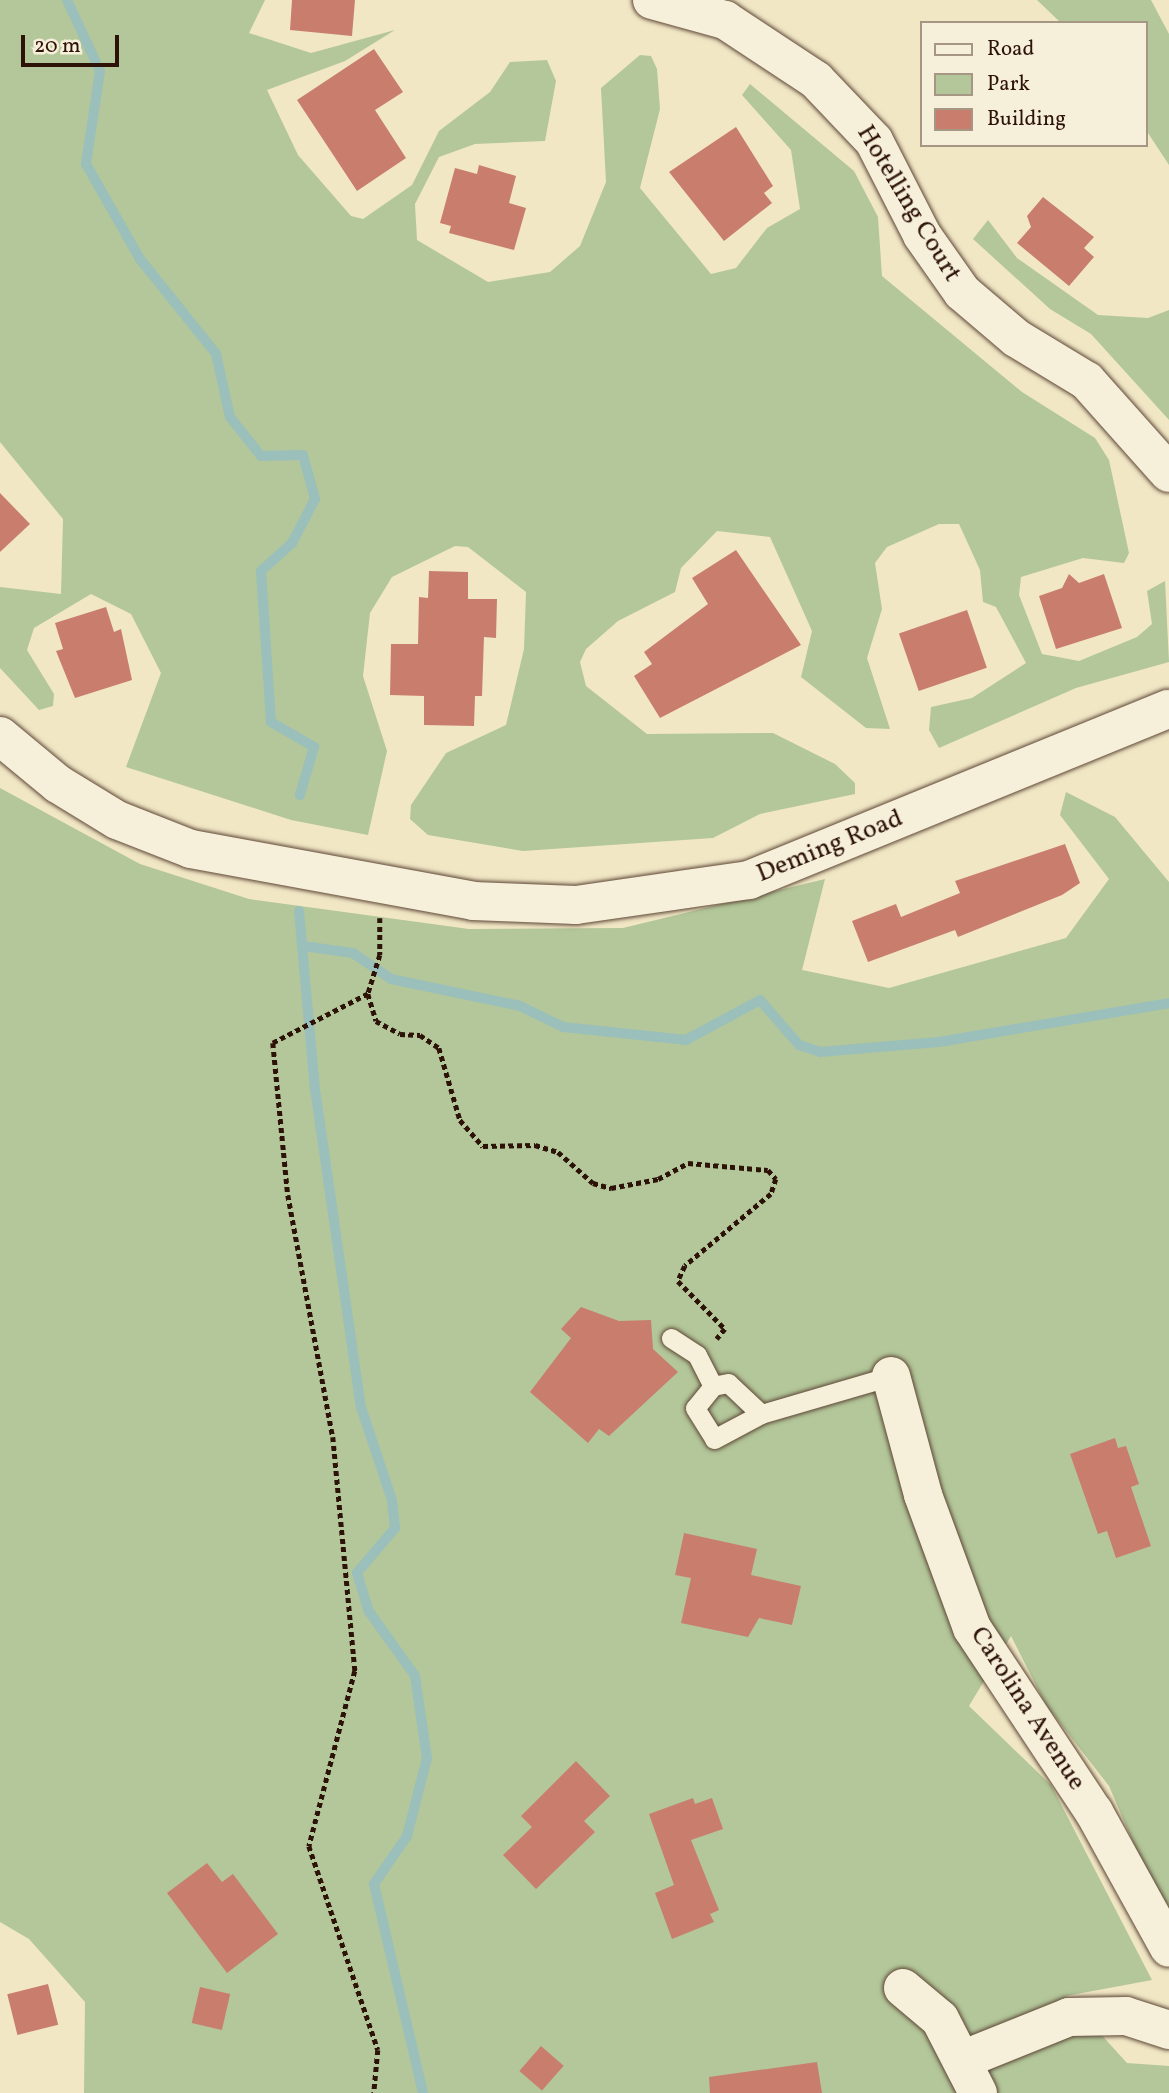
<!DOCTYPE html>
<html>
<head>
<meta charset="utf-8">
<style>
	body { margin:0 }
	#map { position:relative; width:1169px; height:2093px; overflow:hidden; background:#f1e7c5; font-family:Vollkorn,serif }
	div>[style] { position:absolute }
	.green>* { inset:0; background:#b3c79a }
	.stream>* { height:10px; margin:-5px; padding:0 5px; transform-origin:5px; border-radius:5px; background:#9bbfba }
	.building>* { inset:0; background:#c97e6d; transform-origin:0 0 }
	.path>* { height:4.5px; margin-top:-2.25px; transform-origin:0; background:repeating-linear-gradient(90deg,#2d1208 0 5px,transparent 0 8.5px) }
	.roads { filter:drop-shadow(0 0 2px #5e4737) drop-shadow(0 0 2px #5e4737) }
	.lane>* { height:19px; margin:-9.5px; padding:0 9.5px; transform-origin:9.5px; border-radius:9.5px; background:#f6efd9 }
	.street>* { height:38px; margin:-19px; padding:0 19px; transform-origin:19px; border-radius:19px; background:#f6efd9 }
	span { translate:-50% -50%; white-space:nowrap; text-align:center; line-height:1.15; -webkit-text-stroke:7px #f6efd9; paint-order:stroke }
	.street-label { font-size:26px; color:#2d1208 }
	.legend { position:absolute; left:920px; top:21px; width:228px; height:126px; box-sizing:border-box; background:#f6efd9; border:2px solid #a69785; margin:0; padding:9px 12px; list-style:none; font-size:21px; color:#2d1208 }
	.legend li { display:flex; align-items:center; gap:14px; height:35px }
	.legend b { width:35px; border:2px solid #a69785 }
	.scale { position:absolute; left:21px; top:35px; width:98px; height:32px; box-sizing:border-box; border:4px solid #2d1208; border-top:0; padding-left:9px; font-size:21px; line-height:24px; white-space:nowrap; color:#2d1208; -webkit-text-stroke:5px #f6efd9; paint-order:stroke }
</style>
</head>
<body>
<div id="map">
	<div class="green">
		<div style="clip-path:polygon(0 0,265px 0,249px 33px,311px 53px,395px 30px,345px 61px,267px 90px,298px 155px,351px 216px,363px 219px,412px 185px,439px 131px,490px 92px,510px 62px,547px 60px,556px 81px,545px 141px,475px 144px,439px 157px,415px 204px,417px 240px,488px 282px,550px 272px,580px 246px,606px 182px,601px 88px,640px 55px,651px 56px,657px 69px,660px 109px,640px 188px,711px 274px,736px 268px,767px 228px,800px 209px,791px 150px,742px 95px,750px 84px,854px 171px,878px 217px,882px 276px,1022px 392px,1095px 438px,1109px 460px,1129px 553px,1124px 563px,1083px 558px,1021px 577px,1019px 595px,1042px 654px,1079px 661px,1137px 637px,1152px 624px,1147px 591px,1165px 581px,1169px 662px,1076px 688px,939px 748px,929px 730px,931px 707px,972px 698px,1026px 663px,996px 607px,983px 602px,980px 570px,959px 524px,939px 524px,887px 547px,875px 563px,882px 609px,867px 658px,890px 729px,866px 728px,801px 677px,812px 631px,770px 537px,717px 531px,681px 568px,675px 592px,618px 621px,586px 649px,580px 662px,586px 686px,647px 734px,773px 733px,835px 764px,855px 783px,855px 794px,760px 814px,713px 838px,523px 851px,428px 835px,410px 819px,411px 805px,446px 753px,506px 725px,524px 649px,526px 592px,468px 547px,455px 546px,392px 577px,370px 613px,363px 676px,387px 751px,368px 835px,291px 820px,126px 767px,161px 673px,131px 614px,91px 594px,34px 628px,27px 650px,54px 694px,53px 706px,39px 710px,0 668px,0 587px,61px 594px,63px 519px,0 442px)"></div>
		<div style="clip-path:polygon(1037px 0,1151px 0,1169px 34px,1169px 165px,1146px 130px,1146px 23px,1061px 23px)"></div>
		<div style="clip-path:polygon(988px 220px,1017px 258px,1098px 315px,1148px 318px,1169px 310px,1169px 420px,1091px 334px,1050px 309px,973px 239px)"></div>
		<div style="clip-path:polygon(0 788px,140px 864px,249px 899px,469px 929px,623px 928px,825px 879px,802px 970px,889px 988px,1066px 938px,1109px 879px,1060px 815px,1066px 792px,1115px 817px,1169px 882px,1169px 1926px,1109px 1786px,1046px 1705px,1011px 1636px,969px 1706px,1051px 1785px,1152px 1980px,1066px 1996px,1127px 2063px,1169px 2066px,1169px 2093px,84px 2093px,85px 2002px,29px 1939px,0 1922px)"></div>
	</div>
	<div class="stream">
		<div style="left:67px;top:0;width:78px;rotate:65.1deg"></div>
		<div style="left:100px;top:71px;width:94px;rotate:98.6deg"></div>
		<div style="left:86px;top:164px;width:109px;rotate:60.4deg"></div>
		<div style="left:140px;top:259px;width:122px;rotate:51.3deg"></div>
		<div style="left:216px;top:354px;width:65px;rotate:77.5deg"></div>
		<div style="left:230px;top:417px;width:50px;rotate:51.5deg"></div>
		<div style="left:261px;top:456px;width:42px;rotate:-1.4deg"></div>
		<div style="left:303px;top:455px;width:46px;rotate:74.7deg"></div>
		<div style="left:315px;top:499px;width:50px;rotate:117.6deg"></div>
		<div style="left:292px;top:543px;width:42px;rotate:137.9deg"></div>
		<div style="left:261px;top:571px;width:151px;rotate:86.2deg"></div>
		<div style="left:271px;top:722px;width:50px;rotate:30.2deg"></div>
		<div style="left:314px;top:747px;width:50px;rotate:106.3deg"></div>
		<div style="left:299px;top:911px;width:179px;rotate:84.9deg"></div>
		<div style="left:315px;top:1089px;width:321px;rotate:81.8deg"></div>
		<div style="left:361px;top:1407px;width:98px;rotate:71.6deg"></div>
		<div style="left:392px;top:1500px;width:28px;rotate:84deg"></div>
		<div style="left:395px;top:1528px;width:59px;rotate:130.2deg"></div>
		<div style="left:357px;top:1573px;width:39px;rotate:73deg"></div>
		<div style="left:368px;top:1610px;width:81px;rotate:54.5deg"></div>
		<div style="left:415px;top:1676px;width:83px;rotate:81.7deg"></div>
		<div style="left:427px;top:1758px;width:81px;rotate:104.4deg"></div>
		<div style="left:407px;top:1836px;width:58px;rotate:124.5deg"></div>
		<div style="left:374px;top:1884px;width:215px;rotate:76.8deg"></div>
		<div style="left:303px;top:946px;width:50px;rotate:8deg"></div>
		<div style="left:353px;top:953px;width:46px;rotate:34.4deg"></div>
		<div style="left:391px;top:979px;width:132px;rotate:11.8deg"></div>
		<div style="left:520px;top:1006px;width:48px;rotate:26deg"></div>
		<div style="left:563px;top:1027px;width:124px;rotate:6deg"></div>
		<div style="left:686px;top:1040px;width:84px;rotate:-28.4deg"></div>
		<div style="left:760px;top:1000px;width:60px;rotate:49.1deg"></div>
		<div style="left:799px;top:1045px;width:22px;rotate:18deg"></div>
		<div style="left:820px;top:1052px;width:119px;rotate:-4.8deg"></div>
		<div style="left:939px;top:1042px;width:233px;rotate:-9.6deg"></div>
	</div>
	<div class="building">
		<div style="clip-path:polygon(292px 0,355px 0,352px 36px,290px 30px)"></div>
		<div style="clip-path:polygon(374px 49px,403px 92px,375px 110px,406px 158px,357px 191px,297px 100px)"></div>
		<div style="clip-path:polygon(736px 127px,773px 186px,764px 193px,772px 203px,724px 241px,669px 172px)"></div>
		<div style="clip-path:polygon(479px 165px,516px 176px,509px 203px,526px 208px,514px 250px,449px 233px,451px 226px,440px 223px,455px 168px,477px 174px)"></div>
		<div style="clip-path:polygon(1043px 197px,1094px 237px,1084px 248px,1094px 257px,1069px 286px,1017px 243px,1031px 227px,1027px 216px)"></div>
		<div style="clip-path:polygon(0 493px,30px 524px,0 552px)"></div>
		<div style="clip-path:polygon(736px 550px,801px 645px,660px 718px,634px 676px,652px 664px,644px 652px,708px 604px,692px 578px)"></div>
		<div style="clip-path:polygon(429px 571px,468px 572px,468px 599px,497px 599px,496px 638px,484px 637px,482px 696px,475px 696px,474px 726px,424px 725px,424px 696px,390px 695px,391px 644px,418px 644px,419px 597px,428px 598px)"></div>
		<div style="clip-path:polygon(1069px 574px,1079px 583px,1104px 574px,1122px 628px,1056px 649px,1039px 596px,1062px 588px)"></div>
		<div style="clip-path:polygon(106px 607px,114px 632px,121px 629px,132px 680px,75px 698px,56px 651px,63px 649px,55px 623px)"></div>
		<div style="left:967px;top:610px;width:61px;height:72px;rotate:71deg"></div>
		<div style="clip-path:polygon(1065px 844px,1080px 883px,1062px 895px,958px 937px,955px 930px,868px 962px,852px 921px,896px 904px,901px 917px,960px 893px,955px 881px)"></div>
		<div style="clip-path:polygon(581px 1307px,619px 1321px,651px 1320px,653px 1349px,678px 1372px,609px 1436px,599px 1429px,588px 1443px,530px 1392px,571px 1338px,561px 1329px)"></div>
		<div style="clip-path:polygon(1115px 1438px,1118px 1448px,1126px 1446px,1139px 1484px,1131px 1487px,1151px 1546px,1116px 1558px,1107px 1531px,1098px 1534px,1070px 1454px)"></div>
		<div style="clip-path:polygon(684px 1533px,757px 1549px,751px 1575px,801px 1586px,792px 1625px,759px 1618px,748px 1637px,681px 1623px,691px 1578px,675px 1575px)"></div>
		<div style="clip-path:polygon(576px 1761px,610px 1796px,584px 1821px,595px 1832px,536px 1889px,503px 1855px,532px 1827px,521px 1816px)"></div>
		<div style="clip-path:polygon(693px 1798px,695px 1804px,712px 1798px,723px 1829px,691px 1840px,719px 1910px,710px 1914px,714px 1922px,672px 1939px,655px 1893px,674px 1885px,649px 1814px)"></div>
		<div style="clip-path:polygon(207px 1863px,222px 1882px,233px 1874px,278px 1934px,227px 1973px,167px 1893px)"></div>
		<div style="left:48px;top:1984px;width:42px;height:42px;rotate:76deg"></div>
		<div style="left:200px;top:1987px;width:31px;height:37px;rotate:13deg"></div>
		<div style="left:541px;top:2046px;width:30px;height:33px;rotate:41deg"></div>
		<div style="clip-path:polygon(817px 2062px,822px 2093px,710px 2093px,709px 2077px)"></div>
	</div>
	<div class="path">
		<div style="left:380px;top:918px;width:37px;rotate:90deg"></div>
		<div style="left:380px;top:955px;width:41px;rotate:107.1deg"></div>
		<div style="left:368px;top:994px;width:28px;rotate:73deg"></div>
		<div style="left:376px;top:1021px;width:27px;rotate:28deg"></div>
		<div style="left:400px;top:1034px;width:20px;rotate:3deg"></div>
		<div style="left:420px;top:1035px;width:23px;rotate:34deg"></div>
		<div style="left:439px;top:1048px;width:75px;rotate:73.7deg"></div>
		<div style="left:460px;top:1120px;width:35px;rotate:49deg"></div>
		<div style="left:483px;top:1146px;width:52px;rotate:-1.1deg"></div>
		<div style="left:535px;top:1145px;width:24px;rotate:17deg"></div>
		<div style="left:558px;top:1152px;width:47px;rotate:41.5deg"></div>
		<div style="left:593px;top:1183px;width:19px;rotate:16deg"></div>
		<div style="left:611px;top:1188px;width:48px;rotate:-10.8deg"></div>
		<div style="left:658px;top:1179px;width:34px;rotate:-28deg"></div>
		<div style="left:688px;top:1163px;width:80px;rotate:5deg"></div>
		<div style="left:768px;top:1170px;width:12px;rotate:48deg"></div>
		<div style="left:776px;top:1179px;width:16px;rotate:108deg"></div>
		<div style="left:771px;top:1194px;width:112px;rotate:140.1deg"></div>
		<div style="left:685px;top:1266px;width:17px;rotate:115deg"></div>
		<div style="left:678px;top:1281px;width:67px;rotate:45.6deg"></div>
		<div style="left:725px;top:1329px;width:13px;rotate:129deg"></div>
		<div style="left:368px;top:994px;width:107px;rotate:152.7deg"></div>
		<div style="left:273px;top:1043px;width:153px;rotate:84.4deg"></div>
		<div style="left:288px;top:1195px;width:246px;rotate:79.5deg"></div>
		<div style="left:333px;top:1437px;width:235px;rotate:84.6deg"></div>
		<div style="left:355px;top:1671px;width:181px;rotate:104.7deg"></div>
		<div style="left:309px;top:1846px;width:215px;rotate:71.3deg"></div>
		<div style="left:378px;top:2050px;width:43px;rotate:95.3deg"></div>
	</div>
	<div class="roads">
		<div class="lane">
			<div style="left:671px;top:1338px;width:31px;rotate:33deg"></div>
			<div style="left:697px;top:1355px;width:35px;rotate:63deg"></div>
			<div style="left:761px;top:1414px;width:45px;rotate:-136.8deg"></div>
			<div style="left:728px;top:1383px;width:15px;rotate:169deg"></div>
			<div style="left:713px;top:1386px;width:28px;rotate:129deg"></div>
			<div style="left:695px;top:1408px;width:36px;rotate:58deg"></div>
			<div style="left:714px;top:1439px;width:53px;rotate:-28deg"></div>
			<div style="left:761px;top:1414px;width:135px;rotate:-16.3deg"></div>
		</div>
		<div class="street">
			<div style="left:652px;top:0;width:76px;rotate:15.3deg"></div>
			<div style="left:725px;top:20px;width:109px;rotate:33.4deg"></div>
			<div style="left:816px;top:80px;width:84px;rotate:46.4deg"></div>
			<div style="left:874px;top:141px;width:106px;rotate:62.9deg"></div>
			<div style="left:922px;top:235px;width:70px;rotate:54.9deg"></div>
			<div style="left:962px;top:292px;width:71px;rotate:40.4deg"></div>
			<div style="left:1016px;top:338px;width:83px;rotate:31.2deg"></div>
			<div style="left:1087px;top:381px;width:123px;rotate:48.3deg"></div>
			<div style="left:0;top:736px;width:75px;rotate:39.6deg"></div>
			<div style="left:58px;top:784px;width:69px;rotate:31.4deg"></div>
			<div style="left:117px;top:820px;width:79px;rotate:21.4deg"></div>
			<div style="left:191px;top:849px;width:287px;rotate:10.4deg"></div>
			<div style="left:473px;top:901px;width:103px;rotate:2.2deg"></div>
			<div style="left:576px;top:905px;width:175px;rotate:-8.2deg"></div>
			<div style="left:749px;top:880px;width:453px;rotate:-22.2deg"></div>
			<div style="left:891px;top:1376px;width:123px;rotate:74.9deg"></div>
			<div style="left:923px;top:1495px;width:142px;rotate:69.8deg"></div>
			<div style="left:972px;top:1628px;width:221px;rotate:56.5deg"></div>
			<div style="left:1094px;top:1812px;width:155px;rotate:61.1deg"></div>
			<div style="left:903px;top:1988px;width:48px;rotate:40deg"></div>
			<div style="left:940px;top:2019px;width:83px;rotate:62.8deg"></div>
			<div style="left:962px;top:2060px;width:115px;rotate:-21.9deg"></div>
			<div style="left:1069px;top:2017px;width:57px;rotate:-1deg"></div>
			<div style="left:1126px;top:2016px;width:45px;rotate:18deg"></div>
		</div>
	</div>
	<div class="street-label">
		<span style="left:908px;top:204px;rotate:59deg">Hotelling Court</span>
		<span style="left:830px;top:847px;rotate:-22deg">Deming Road</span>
		<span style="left:1027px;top:1709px;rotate:57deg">Carolina Avenue</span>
	</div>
	<ul class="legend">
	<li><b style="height:9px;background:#f6efd9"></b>Road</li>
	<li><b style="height:19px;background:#b3c79a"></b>Park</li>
	<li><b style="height:19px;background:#c97e6d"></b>Building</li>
	</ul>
	<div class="scale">20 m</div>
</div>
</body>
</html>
